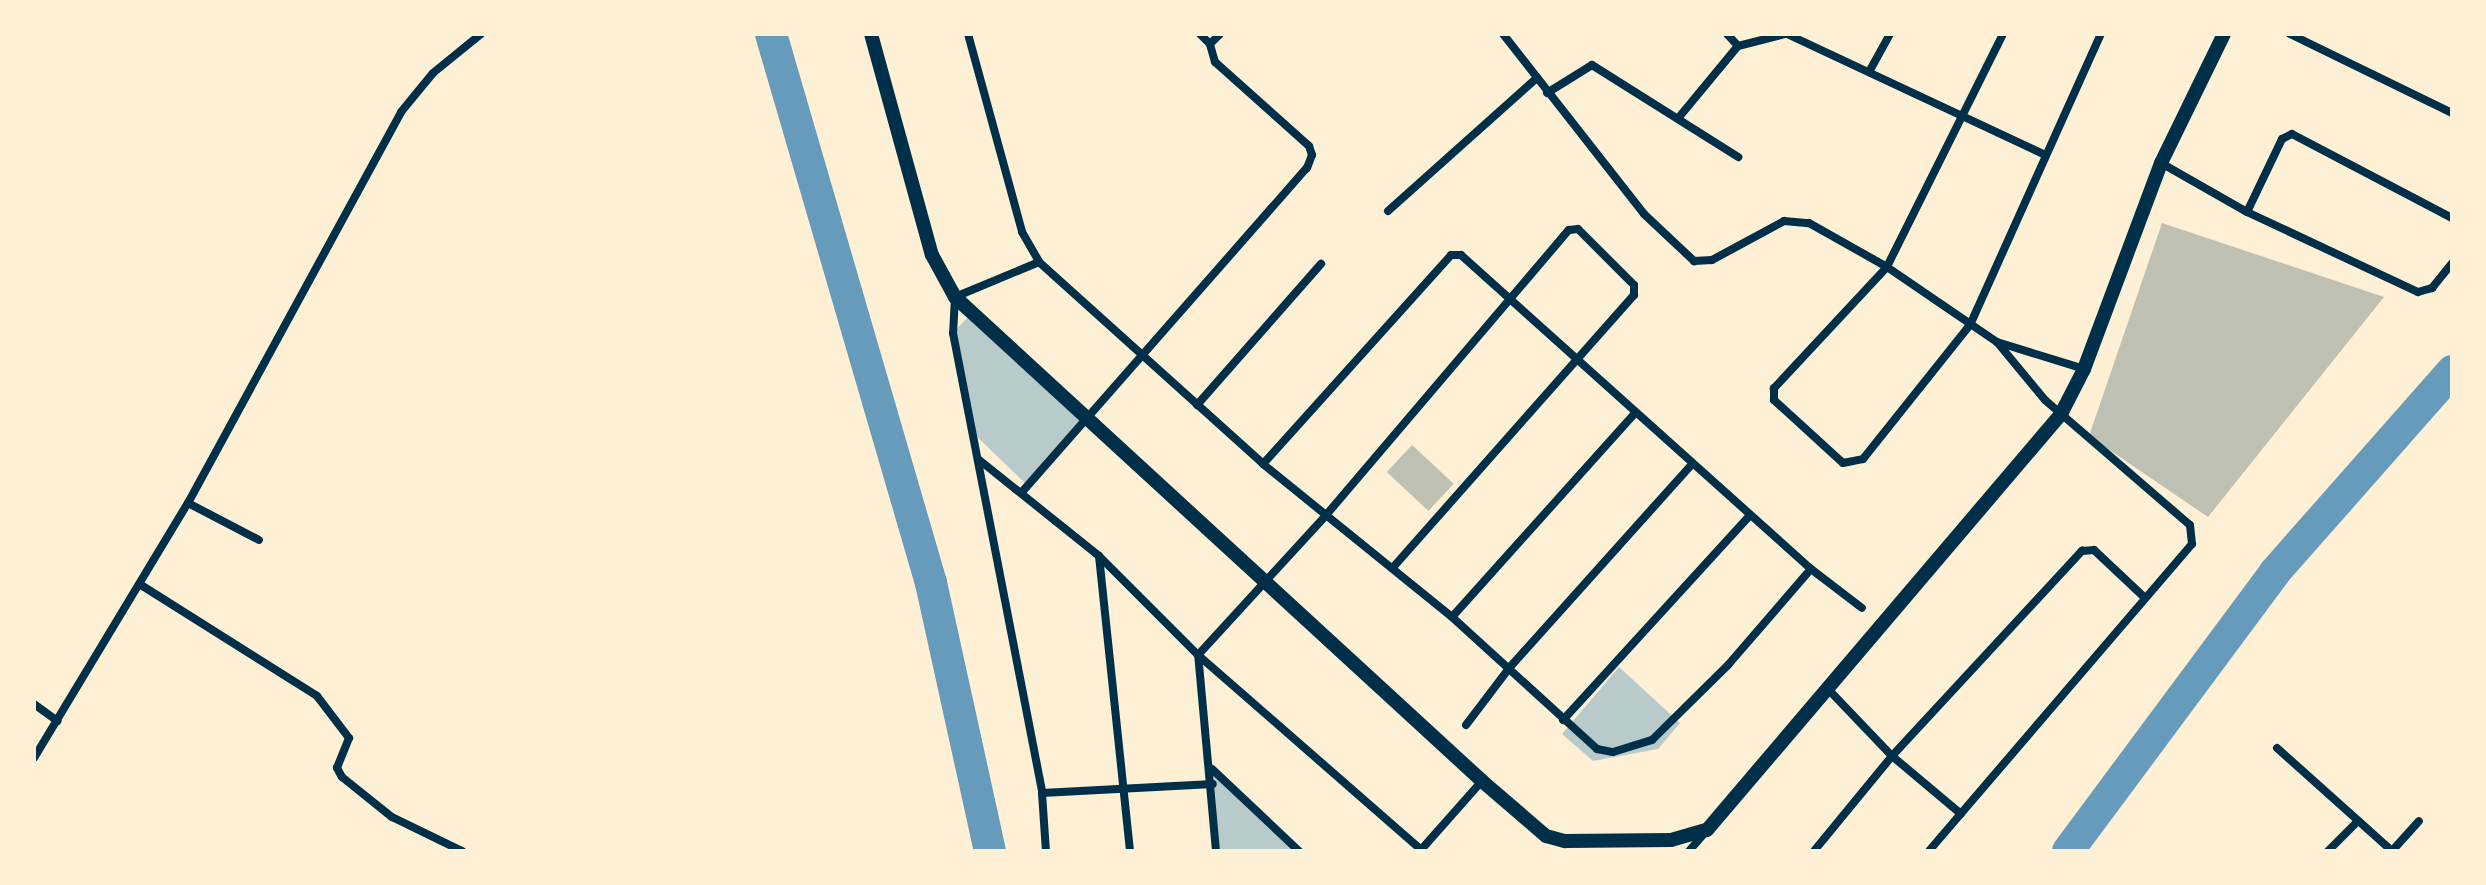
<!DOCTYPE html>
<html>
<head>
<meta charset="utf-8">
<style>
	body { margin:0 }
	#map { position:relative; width:2486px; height:885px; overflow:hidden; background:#fdf0d5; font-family:Poppins,sans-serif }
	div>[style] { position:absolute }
	.green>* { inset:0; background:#b9caca }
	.river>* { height:32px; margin:-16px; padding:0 16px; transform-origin:16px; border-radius:16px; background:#669bbc }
	.building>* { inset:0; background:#bec0b2; transform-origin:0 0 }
	.minor>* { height:8px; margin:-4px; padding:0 4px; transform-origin:4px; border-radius:4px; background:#003049 }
	.tertiary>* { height:14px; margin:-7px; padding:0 7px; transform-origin:7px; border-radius:7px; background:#003049 }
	span { translate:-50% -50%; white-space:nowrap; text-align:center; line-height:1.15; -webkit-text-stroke:7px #fdf0d5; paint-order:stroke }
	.frame { position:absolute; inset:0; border:36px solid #fdf0d5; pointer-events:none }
</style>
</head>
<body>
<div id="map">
	<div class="green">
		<div style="clip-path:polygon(967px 318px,1085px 421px,1027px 485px,972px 432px,953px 333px)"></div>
		<div style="clip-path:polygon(1619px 667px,1680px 723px,1658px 749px,1593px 761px,1562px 734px)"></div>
		<div style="clip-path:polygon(1211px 768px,1299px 851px,1216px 851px)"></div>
	</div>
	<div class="river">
		<div style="left:771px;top:34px;width:572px;rotate:73.75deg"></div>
		<div style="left:931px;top:583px;width:274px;rotate:77.6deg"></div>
		<div style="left:2068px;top:851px;width:347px;rotate:-53.4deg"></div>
		<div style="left:2275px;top:572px;width:268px;rotate:-48.6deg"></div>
	</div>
	<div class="building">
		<div style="clip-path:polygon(2162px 223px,2384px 297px,2208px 517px,2089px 436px)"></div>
		<div style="left:1412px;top:445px;width:57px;height:37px;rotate:43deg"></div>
	</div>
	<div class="minor">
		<div style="left:968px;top:34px;width:205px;rotate:74.7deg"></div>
		<div style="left:1022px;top:232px;width:34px;rotate:60deg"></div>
		<div style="left:1039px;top:262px;width:302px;rotate:42deg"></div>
		<div style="left:1263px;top:464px;width:243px;rotate:39deg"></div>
		<div style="left:1452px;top:617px;width:196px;rotate:42.3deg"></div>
		<div style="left:1597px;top:749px;width:16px;rotate:11deg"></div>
		<div style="left:1613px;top:752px;width:41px;rotate:-17.1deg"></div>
		<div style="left:1652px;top:740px;width:107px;rotate:-44.6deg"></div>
		<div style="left:1728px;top:665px;width:127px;rotate:-49.2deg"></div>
		<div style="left:1503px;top:34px;width:229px;rotate:51.9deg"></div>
		<div style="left:1644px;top:214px;width:69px;rotate:43.2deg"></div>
		<div style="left:1694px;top:261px;width:18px;rotate:-3deg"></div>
		<div style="left:1712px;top:260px;width:82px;rotate:-28.4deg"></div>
		<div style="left:1784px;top:221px;width:25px;rotate:5deg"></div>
		<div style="left:1809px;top:223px;width:90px;rotate:29.4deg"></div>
		<div style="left:1887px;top:267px;width:133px;rotate:34.3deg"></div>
		<div style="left:1997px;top:342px;width:75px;rotate:50.4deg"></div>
		<div style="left:2045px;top:400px;width:191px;rotate:40.8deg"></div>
		<div style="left:2190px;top:525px;width:19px;rotate:84deg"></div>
		<div style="left:2192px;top:544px;width:404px;rotate:130.6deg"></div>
		<div style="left:1727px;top:34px;width:16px;rotate:47deg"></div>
		<div style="left:1738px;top:46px;width:49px;rotate:-14.3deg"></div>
		<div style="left:1787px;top:34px;width:285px;rotate:25.1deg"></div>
		<div style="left:2003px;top:34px;width:260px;rotate:116.5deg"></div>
		<div style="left:1887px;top:267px;width:166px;rotate:133deg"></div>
		<div style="left:1774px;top:388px;width:12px;rotate:90deg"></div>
		<div style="left:1774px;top:400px;width:93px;rotate:42.4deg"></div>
		<div style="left:1843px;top:463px;width:20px;rotate:-11deg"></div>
		<div style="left:1863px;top:459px;width:171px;rotate:-51.4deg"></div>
		<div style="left:1970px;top:325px;width:319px;rotate:-65.8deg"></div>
		<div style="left:2290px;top:34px;width:180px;rotate:26deg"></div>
		<div style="left:1210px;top:44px;width:14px;rotate:-45deg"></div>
		<div style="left:1869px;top:72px;width:43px;rotate:-61.1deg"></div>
		<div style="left:1547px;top:93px;width:53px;rotate:-31.9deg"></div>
		<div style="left:1592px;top:65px;width:173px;rotate:32.2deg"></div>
		<div style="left:1680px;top:116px;width:91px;rotate:-50.4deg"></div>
		<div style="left:2161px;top:163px;width:99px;rotate:29.7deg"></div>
		<div style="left:2247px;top:212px;width:189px;rotate:25.1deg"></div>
		<div style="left:2418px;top:292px;width:15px;rotate:-16deg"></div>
		<div style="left:2432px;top:288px;width:32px;rotate:-51deg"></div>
		<div style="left:1388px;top:211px;width:200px;rotate:-41.8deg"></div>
		<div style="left:2247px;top:212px;width:81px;rotate:-64.4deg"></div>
		<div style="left:2282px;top:139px;width:11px;rotate:-27deg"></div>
		<div style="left:2292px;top:134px;width:181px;rotate:27.7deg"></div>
		<div style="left:1039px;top:262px;width:91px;rotate:157.4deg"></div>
		<div style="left:955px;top:297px;width:36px;rotate:93deg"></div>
		<div style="left:953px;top:333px;width:469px;rotate:79deg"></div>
		<div style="left:1042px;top:793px;width:58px;rotate:86.1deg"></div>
		<div style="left:1997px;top:342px;width:91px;rotate:17.2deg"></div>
		<div style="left:1197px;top:405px;width:188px;rotate:-48.7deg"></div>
		<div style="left:978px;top:459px;width:155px;rotate:38.7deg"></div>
		<div style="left:1099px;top:556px;width:140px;rotate:45deg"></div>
		<div style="left:1198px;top:655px;width:298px;rotate:41.1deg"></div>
		<div style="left:1263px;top:464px;width:281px;rotate:-48deg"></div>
		<div style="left:1451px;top:255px;width:10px"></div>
		<div style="left:1461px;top:255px;width:470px;rotate:41.9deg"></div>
		<div style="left:1811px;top:569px;width:64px;rotate:37.4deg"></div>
		<div style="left:1022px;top:492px;width:432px;rotate:-48.7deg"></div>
		<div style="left:1307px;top:168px;width:14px;rotate:-69deg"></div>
		<div style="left:1312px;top:155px;width:9px;rotate:-108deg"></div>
		<div style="left:1309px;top:146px;width:126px;rotate:-138.2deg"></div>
		<div style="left:1215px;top:62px;width:19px;rotate:-106deg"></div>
		<div style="left:1210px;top:44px;width:14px;rotate:-135deg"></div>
		<div style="left:188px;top:503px;width:80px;rotate:27.5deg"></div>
		<div style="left:1099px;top:556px;width:297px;rotate:84deg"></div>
		<div style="left:141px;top:585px;width:208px;rotate:32.2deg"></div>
		<div style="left:317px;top:696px;width:53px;rotate:52.7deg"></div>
		<div style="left:349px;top:738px;width:32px;rotate:112deg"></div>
		<div style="left:337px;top:768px;width:10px;rotate:61deg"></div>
		<div style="left:342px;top:777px;width:64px;rotate:38.7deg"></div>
		<div style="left:392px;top:817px;width:78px;rotate:25.9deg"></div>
		<div style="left:1452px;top:617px;width:274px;rotate:-48.1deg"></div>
		<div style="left:1827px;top:688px;width:94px;rotate:46.3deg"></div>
		<div style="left:1892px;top:756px;width:90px;rotate:40deg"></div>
		<div style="left:34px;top:704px;width:29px;rotate:36deg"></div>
		<div style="left:1563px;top:720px;width:277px;rotate:-47.6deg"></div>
		<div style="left:1466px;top:725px;width:73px;rotate:-52.8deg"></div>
		<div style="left:1510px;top:667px;width:273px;rotate:-48.1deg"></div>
		<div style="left:2277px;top:748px;width:154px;rotate:41.8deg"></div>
		<div style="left:34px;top:758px;width:298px;rotate:-58.9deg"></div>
		<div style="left:188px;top:503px;width:445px;rotate:-61.4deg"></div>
		<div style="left:401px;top:112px;width:50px;rotate:-50.6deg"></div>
		<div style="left:433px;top:73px;width:62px;rotate:-39.1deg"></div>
		<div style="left:1212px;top:769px;width:120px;rotate:43.3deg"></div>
		<div style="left:1042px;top:793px;width:171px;rotate:-3deg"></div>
		<div style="left:1216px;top:851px;width:197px;rotate:-95.2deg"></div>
		<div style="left:1198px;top:655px;width:191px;rotate:-47.5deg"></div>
		<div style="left:1327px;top:514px;width:373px;rotate:-49.6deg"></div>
		<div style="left:1569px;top:230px;width:9px;rotate:-6deg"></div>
		<div style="left:1578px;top:229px;width:79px;rotate:45deg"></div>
		<div style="left:1634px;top:285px;width:10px;rotate:90deg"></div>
		<div style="left:1634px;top:295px;width:363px;rotate:131.5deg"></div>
		<div style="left:1420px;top:851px;width:94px;rotate:-48.5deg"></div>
		<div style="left:1689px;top:851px;width:23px;rotate:-49deg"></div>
		<div style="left:1814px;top:851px;width:123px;rotate:-50.6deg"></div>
		<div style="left:1892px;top:756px;width:280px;rotate:-47.2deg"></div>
		<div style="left:2082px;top:551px;width:12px;rotate:-5deg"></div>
		<div style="left:2094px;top:550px;width:69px;rotate:43.2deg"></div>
		<div style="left:2328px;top:851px;width:41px;rotate:-45deg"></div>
		<div style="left:2392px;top:851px;width:40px;rotate:-48deg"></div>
	</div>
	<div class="tertiary">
		<div style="left:871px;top:34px;width:229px;rotate:74.6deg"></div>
		<div style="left:932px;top:255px;width:48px;rotate:61.3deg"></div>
		<div style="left:955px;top:297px;width:716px;rotate:42.56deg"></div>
		<div style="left:1482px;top:781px;width:84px;rotate:40.7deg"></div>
		<div style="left:1546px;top:836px;width:20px;rotate:15deg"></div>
		<div style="left:1565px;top:841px;width:106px;rotate:-0.5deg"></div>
		<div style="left:1671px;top:840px;width:37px;rotate:-16deg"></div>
		<div style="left:1707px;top:830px;width:546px;rotate:-49.6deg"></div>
		<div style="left:2061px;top:414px;width:51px;rotate:-62.9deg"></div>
		<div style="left:2084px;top:369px;width:220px;rotate:-69.5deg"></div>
		<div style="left:2161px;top:163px;width:144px;rotate:-64deg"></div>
	</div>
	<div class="frame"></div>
</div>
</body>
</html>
